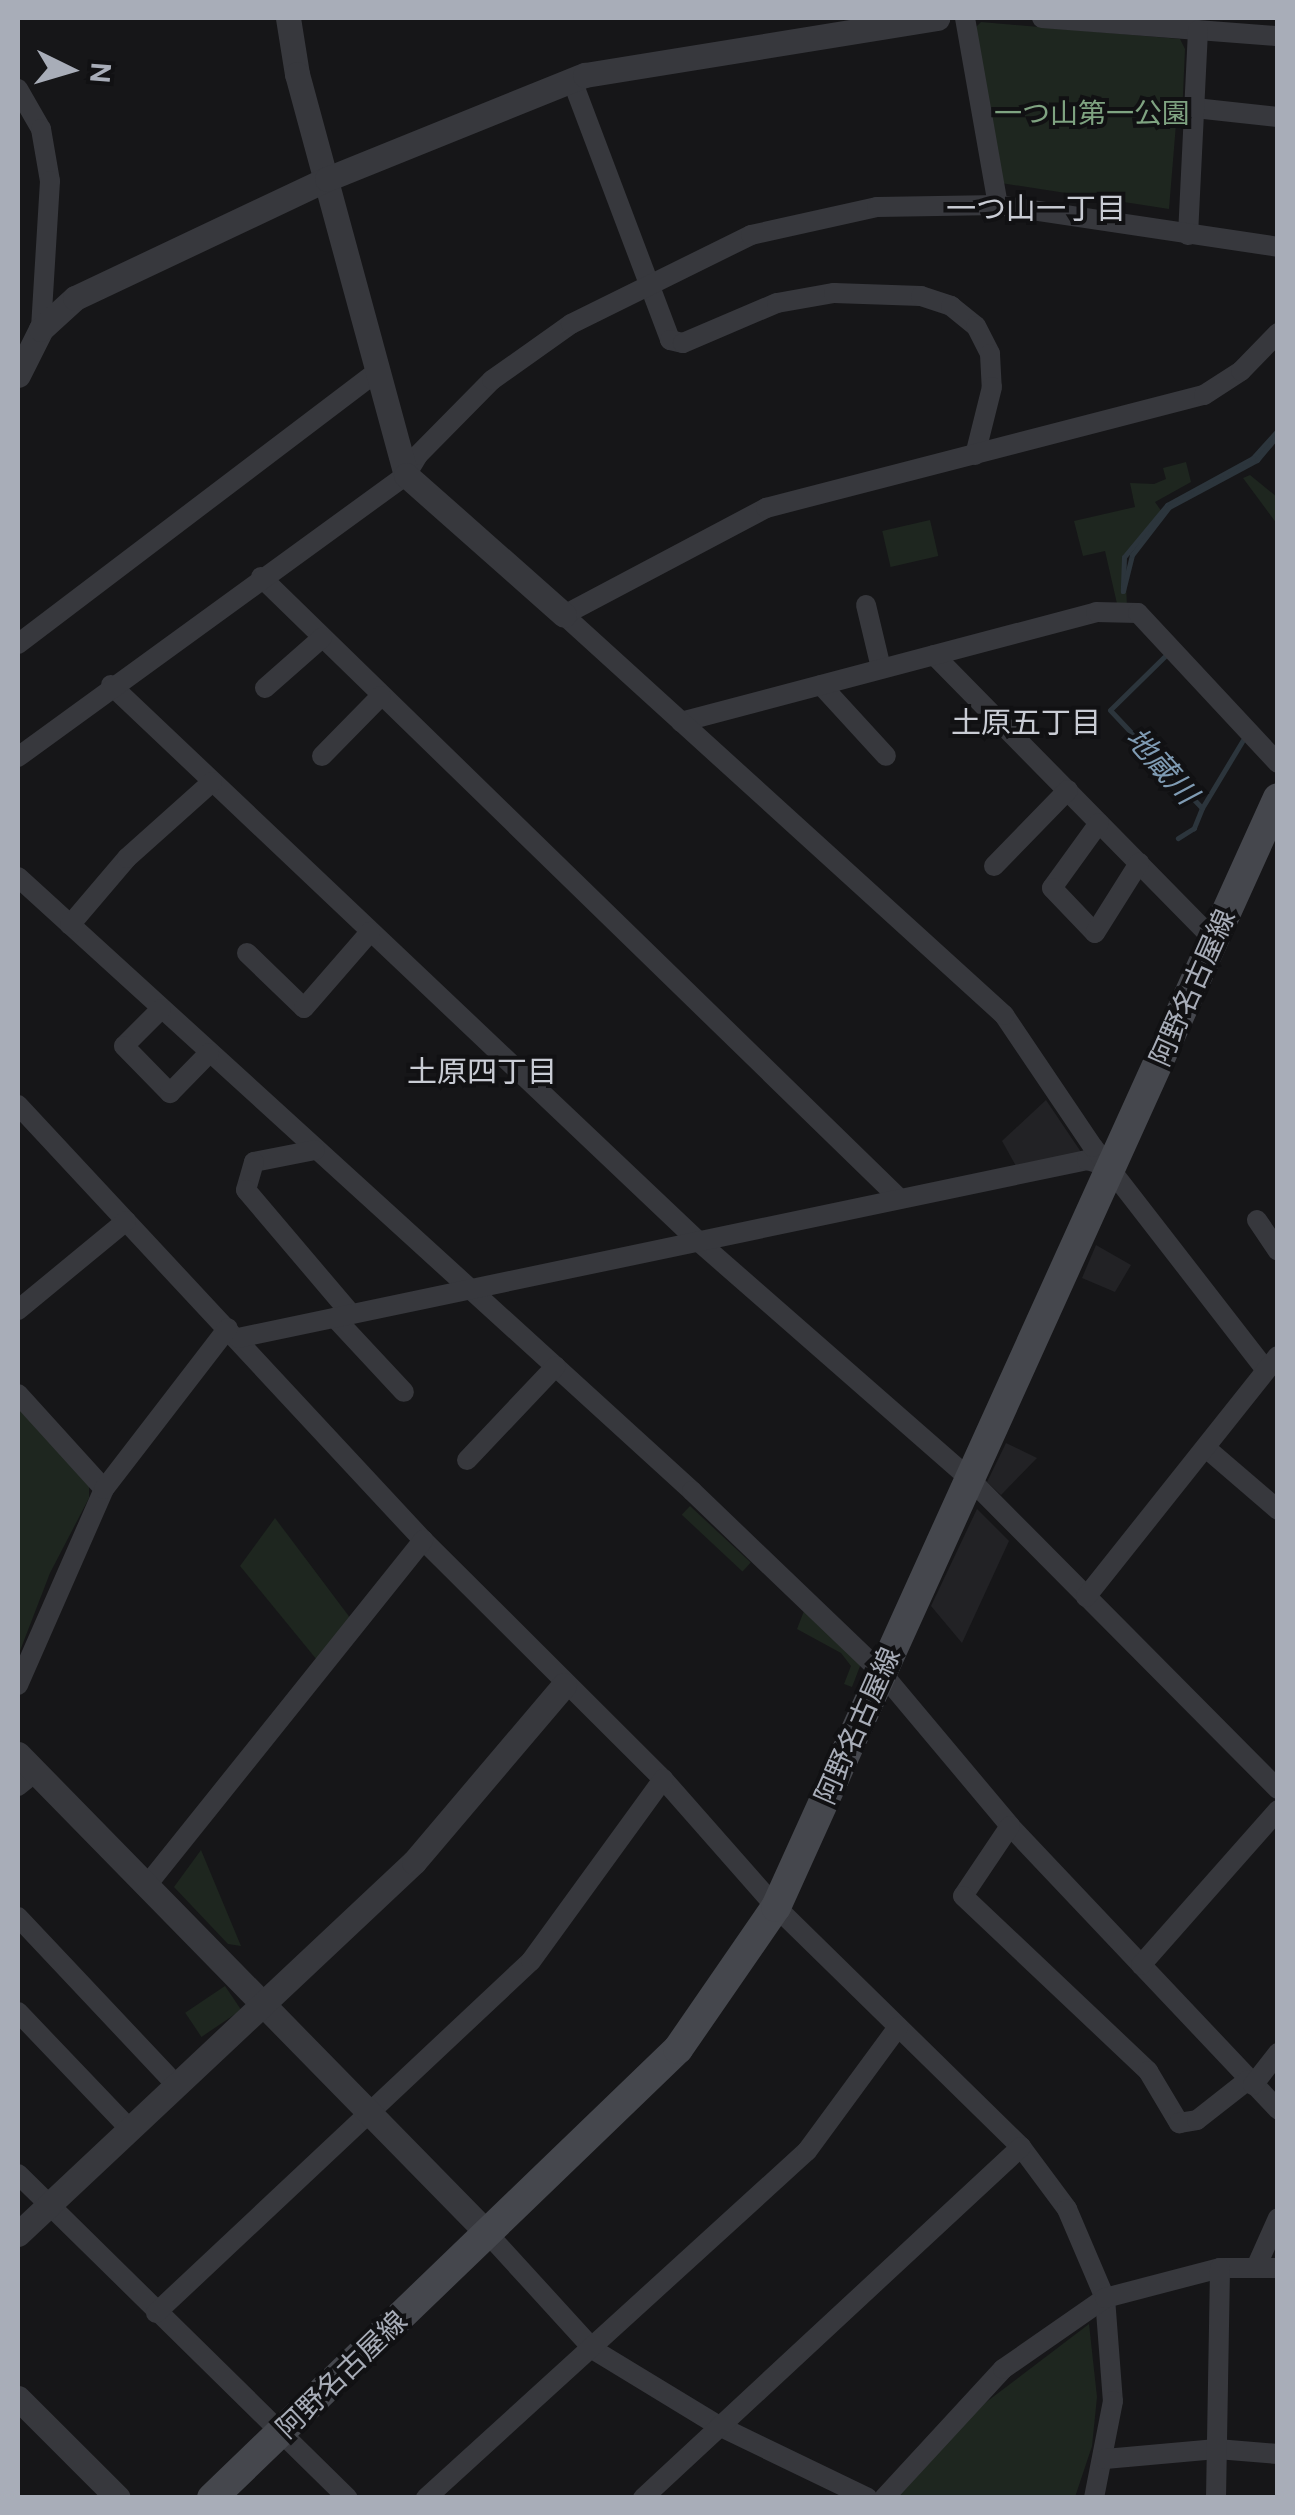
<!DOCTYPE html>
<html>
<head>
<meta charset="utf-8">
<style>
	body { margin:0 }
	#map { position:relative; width:1295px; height:2515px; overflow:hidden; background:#161618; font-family:"DM Sans","Noto Sans JP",sans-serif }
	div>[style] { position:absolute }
	.built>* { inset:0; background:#222225 }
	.green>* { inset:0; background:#1e261f; transform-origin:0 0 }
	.stream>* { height:5px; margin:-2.5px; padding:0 2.5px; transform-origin:2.5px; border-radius:2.5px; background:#2c353c }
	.minor>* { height:20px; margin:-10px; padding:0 10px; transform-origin:10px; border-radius:10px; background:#37383d }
	.tertiary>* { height:25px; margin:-12.5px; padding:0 12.5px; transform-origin:12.5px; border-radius:12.5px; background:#37383d }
	.secondary>* { height:30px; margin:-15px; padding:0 15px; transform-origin:15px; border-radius:15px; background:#45474d }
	span { translate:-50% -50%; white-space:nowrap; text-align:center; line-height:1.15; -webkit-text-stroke:8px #111113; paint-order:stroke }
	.park-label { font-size:28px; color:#7fa381 }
	.street-label { font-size:28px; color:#a8adb8 }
	.neighbourhood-label { font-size:30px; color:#c9ccd4 }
	.water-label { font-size:30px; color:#7f9bb3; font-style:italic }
	.frame { position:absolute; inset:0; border:20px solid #a8adb8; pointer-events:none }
	.north { position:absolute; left:20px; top:20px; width:100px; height:100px; -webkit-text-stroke:8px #111113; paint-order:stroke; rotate:95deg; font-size:28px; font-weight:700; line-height:40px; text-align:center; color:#a8adb8 }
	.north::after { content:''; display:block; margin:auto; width:35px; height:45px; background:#a8adb8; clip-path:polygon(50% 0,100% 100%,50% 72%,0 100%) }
</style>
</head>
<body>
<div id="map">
	<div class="built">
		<div style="clip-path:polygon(1046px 1100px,1081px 1152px,1016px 1166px,1002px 1141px)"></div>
		<div style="clip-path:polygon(1096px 1245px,1131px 1265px,1115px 1292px,1082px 1278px)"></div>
		<div style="clip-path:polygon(1006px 1443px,1037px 1458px,1001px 1495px,987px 1482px)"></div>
		<div style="clip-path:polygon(977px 1509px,1009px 1541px,962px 1643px,931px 1606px)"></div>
	</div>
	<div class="green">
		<div style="clip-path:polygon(981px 22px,1180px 39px,1185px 49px,1182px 117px,1176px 124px,1169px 209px,1001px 183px,976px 27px)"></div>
		<div style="clip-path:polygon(1186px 462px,1191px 482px,1155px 502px,1162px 512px,1125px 557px,1127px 608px,1118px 608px,1105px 551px,1083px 556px,1074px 521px,1135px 507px,1130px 483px,1154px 484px,1166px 479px,1163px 468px)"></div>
		<div style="clip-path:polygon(1250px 475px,1277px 497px,1277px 524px,1243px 478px)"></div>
		<div style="left:930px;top:520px;width:37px;height:49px;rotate:77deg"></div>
		<div style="clip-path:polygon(18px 1408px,89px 1485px,89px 1498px,50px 1573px,18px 1656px)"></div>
		<div style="left:690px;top:1506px;width:83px;height:12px;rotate:43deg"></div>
		<div style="clip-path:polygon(275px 1518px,351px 1619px,317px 1660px,240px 1566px)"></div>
		<div style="clip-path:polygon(804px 1611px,862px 1661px,852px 1687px,844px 1684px,851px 1666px,841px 1653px,797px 1629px)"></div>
		<div style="clip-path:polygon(201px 1850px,241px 1946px,228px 1944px,174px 1887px)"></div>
		<div style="left:225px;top:1986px;width:29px;height:48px;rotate:56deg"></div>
		<div style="clip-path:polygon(1089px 2324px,1097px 2397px,1092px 2446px,1075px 2497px,892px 2498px,977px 2409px)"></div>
	</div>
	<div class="stream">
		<div style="left:1278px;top:430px;width:38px;rotate:132deg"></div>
		<div style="left:1253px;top:458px;width:98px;rotate:151.3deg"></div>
		<div style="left:1167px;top:505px;width:67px;rotate:129.6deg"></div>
		<div style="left:1124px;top:557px;width:34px;rotate:92deg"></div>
		<div style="left:1123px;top:591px;width:37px;rotate:-76deg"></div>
		<div style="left:1132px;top:555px;width:61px;rotate:-52.4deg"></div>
		<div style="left:1169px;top:507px;width:100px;rotate:-28.1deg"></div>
		<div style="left:1257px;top:460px;width:33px;rotate:-50deg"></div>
		<div style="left:1168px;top:653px;width:81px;rotate:135.5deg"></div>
		<div style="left:1110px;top:710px;width:134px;rotate:46.8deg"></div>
		<div style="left:1202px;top:808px;width:22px;rotate:112deg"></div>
		<div style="left:1194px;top:828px;width:19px;rotate:148deg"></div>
		<div style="left:1202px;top:808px;width:82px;rotate:-59deg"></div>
	</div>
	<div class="minor">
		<div style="left:965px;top:18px;width:190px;rotate:80deg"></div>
		<div style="left:1042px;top:18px;width:237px;rotate:4.4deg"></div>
		<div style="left:572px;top:80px;width:278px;rotate:69.3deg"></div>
		<div style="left:670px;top:340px;width:13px;rotate:13deg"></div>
		<div style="left:683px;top:343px;width:102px;rotate:-23.1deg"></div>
		<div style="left:777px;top:303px;width:58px;rotate:-10deg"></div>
		<div style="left:834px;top:293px;width:87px;rotate:2deg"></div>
		<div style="left:921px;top:296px;width:32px;rotate:18deg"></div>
		<div style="left:951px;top:306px;width:32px;rotate:39deg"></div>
		<div style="left:976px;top:326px;width:31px;rotate:63deg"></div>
		<div style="left:990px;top:354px;width:33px;rotate:87deg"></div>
		<div style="left:992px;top:387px;width:70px;rotate:104deg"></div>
		<div style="left:18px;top:89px;width:46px;rotate:60.1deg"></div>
		<div style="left:41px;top:129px;width:53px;rotate:80.2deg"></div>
		<div style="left:50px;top:181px;width:148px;rotate:93.5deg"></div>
		<div style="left:1195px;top:108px;width:83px;rotate:6.2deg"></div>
		<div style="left:1188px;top:235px;width:205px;rotate:-87.2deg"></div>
		<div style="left:261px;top:577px;width:890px;rotate:44.23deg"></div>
		<div style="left:866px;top:605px;width:65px;rotate:76.6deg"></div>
		<div style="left:18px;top:644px;width:450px;rotate:-37.2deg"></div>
		<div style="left:934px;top:655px;width:400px;rotate:45.5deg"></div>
		<div style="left:111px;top:685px;width:809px;rotate:43.45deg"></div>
		<div style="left:698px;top:1241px;width:359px;rotate:41.2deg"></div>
		<div style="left:968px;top:1477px;width:440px;rotate:45.2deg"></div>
		<div style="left:821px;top:685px;width:96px;rotate:47.5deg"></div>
		<div style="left:265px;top:688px;width:76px;rotate:-41.3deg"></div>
		<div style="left:681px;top:722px;width:429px;rotate:-14.8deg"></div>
		<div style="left:1096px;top:612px;width:42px;rotate:1.4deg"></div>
		<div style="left:1138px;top:613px;width:205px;rotate:47deg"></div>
		<div style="left:322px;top:756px;width:84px;rotate:-45.5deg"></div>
		<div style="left:18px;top:757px;width:480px;rotate:-36deg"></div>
		<div style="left:406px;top:475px;width:23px;rotate:-59deg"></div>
		<div style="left:418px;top:455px;width:105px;rotate:-45.4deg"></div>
		<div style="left:492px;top:380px;width:97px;rotate:-35.3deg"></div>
		<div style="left:571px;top:324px;width:201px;rotate:-26.3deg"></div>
		<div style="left:751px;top:235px;width:129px;rotate:-12.5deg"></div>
		<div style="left:877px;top:207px;width:121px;rotate:-0.9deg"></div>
		<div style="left:998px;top:205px;width:283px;rotate:8.5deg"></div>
		<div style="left:1099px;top:823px;width:80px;rotate:125.9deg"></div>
		<div style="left:1052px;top:888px;width:62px;rotate:46.3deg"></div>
		<div style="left:1095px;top:933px;width:83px;rotate:-57.8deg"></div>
		<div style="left:994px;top:866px;width:106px;rotate:-45.8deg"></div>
		<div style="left:18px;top:877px;width:912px;rotate:42.33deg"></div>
		<div style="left:692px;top:1491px;width:262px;rotate:43.8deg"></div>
		<div style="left:881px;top:1672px;width:201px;rotate:50deg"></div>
		<div style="left:1010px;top:1826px;width:390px;rotate:46.6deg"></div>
		<div style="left:70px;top:925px;width:88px;rotate:-49.6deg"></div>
		<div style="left:127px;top:858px;width:114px;rotate:-41.8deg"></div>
		<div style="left:247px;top:953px;width:79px;rotate:44deg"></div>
		<div style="left:304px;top:1008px;width:101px;rotate:-49deg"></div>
		<div style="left:161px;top:1009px;width:52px;rotate:135deg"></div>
		<div style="left:124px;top:1046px;width:66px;rotate:45.6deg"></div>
		<div style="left:170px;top:1093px;width:56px;rotate:-45.7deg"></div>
		<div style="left:18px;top:1105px;width:594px;rotate:47.05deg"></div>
		<div style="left:423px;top:1540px;width:339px;rotate:44.9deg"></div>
		<div style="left:663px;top:1779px;width:171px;rotate:48.6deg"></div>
		<div style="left:776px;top:1907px;width:343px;rotate:44.4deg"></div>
		<div style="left:1021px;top:2147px;width:77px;rotate:53.4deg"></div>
		<div style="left:1067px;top:2209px;width:97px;rotate:66.9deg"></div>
		<div style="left:1105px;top:2298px;width:103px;rotate:85.6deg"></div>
		<div style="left:1113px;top:2401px;width:99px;rotate:101.1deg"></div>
		<div style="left:315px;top:1150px;width:62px;rotate:168.9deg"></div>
		<div style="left:254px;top:1162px;width:29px;rotate:106deg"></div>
		<div style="left:246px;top:1190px;width:162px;rotate:49.7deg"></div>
		<div style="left:1257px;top:1220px;width:37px;rotate:56deg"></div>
		<div style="left:18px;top:1310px;width:140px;rotate:-39.5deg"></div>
		<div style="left:335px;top:1318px;width:101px;rotate:47deg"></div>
		<div style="left:238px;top:1338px;width:867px;rotate:-11.84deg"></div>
		<div style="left:1087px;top:1160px;width:24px;rotate:17deg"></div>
		<div style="left:1266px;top:1370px;width:282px;rotate:-127.8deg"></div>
		<div style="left:1093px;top:1147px;width:159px;rotate:-124deg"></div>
		<div style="left:1004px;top:1015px;width:595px;rotate:-137.73deg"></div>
		<div style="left:564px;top:615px;width:229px;rotate:-27.9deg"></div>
		<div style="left:766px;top:508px;width:452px;rotate:-14.5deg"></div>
		<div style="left:1204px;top:395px;width:44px;rotate:-33deg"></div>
		<div style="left:1241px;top:371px;width:53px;rotate:-45.8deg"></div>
		<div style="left:18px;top:1394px;width:128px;rotate:47.8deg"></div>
		<div style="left:1206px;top:1448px;width:95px;rotate:40.7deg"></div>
		<div style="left:467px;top:1460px;width:129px;rotate:-46.6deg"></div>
		<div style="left:1086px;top:1597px;width:308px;rotate:-51.5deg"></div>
		<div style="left:18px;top:1685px;width:214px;rotate:-66.3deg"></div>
		<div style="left:104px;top:1489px;width:203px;rotate:-52.4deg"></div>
		<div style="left:18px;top:1786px;width:22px;rotate:-39deg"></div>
		<div style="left:1010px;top:1826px;width:84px;rotate:123.9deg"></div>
		<div style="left:963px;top:1896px;width:255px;rotate:43.4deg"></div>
		<div style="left:1148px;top:2071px;width:61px;rotate:59.2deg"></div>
		<div style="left:1179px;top:2123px;width:18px;rotate:-9deg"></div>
		<div style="left:1197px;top:2120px;width:65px;rotate:-38.1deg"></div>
		<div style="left:147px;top:1885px;width:442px;rotate:-51.3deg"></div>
		<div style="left:18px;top:1917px;width:233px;rotate:46.7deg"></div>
		<div style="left:1141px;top:1965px;width:207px;rotate:-48.5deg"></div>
		<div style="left:18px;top:2012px;width:162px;rotate:46.3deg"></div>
		<div style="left:1253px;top:2085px;width:41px;rotate:-52deg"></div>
		<div style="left:18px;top:2174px;width:462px;rotate:44.5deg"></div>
		<div style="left:489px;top:2235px;width:156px;rotate:47.6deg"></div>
		<div style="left:594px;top:2350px;width:146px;rotate:31.3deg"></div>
		<div style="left:719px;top:2426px;width:165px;rotate:25.8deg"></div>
		<div style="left:1257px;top:2265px;width:51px;rotate:-65.9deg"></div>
		<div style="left:156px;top:2313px;width:514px;rotate:-43.19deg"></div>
		<div style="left:531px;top:1961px;width:225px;rotate:-54deg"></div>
		<div style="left:1105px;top:2459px;width:112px;rotate:-5.1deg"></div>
		<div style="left:1217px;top:2449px;width:61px;rotate:4.7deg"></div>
		<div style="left:426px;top:2498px;width:515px;rotate:-42.33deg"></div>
		<div style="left:807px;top:2151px;width:154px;rotate:-53.7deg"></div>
		<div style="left:643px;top:2498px;width:516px;rotate:-42.88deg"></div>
		<div style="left:884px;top:2498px;width:176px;rotate:-47.3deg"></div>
		<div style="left:1003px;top:2369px;width:124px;rotate:-34.8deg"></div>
		<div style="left:1105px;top:2298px;width:119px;rotate:-14.6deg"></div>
		<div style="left:1220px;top:2268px;width:58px"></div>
		<div style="left:1216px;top:2498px;width:230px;rotate:-89deg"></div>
	</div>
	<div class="tertiary">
		<div style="left:288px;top:18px;width:57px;rotate:80.9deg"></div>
		<div style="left:297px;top:74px;width:416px;rotate:74.8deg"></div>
		<div style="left:406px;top:475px;width:211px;rotate:41.5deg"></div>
		<div style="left:18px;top:375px;width:51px;rotate:-63.4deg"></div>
		<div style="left:41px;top:329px;width:46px;rotate:-42.4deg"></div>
		<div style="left:75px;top:298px;width:279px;rotate:-25.3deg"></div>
		<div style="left:327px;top:179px;width:278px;rotate:-22deg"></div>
		<div style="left:585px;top:75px;width:357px;rotate:-9.2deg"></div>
		<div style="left:18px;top:1754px;width:673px;rotate:45.6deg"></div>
		<div style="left:18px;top:2234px;width:543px;rotate:-43.21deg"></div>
		<div style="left:414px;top:1862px;width:232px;rotate:-49.7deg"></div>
		<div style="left:18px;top:2398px;width:141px;rotate:45deg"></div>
	</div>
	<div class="secondary">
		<div style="left:212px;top:2498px;width:647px;rotate:-43.94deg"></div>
		<div style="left:678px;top:2049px;width:173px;rotate:-55.4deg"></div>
		<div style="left:776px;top:1907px;width:1217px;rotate:-65.65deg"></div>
	</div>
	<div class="park-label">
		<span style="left:1092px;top:114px">一つ山第一公園</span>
	</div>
	<div class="street-label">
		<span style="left:1193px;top:988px;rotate:-66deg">阿野名古屋線</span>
		<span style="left:858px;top:1726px;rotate:-66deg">阿野名古屋線</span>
		<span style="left:342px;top:2375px;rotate:-44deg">阿野名古屋線</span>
	</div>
	<div class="neighbourhood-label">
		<span style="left:1036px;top:209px">一つ山一丁目</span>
		<span style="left:1026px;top:723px">土原五丁目</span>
		<span style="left:482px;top:1072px">土原四丁目</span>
	</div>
	<div class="water-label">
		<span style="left:1161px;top:766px;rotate:48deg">地蔵川</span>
	</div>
	<div class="frame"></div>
	<div class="north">N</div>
</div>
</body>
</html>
